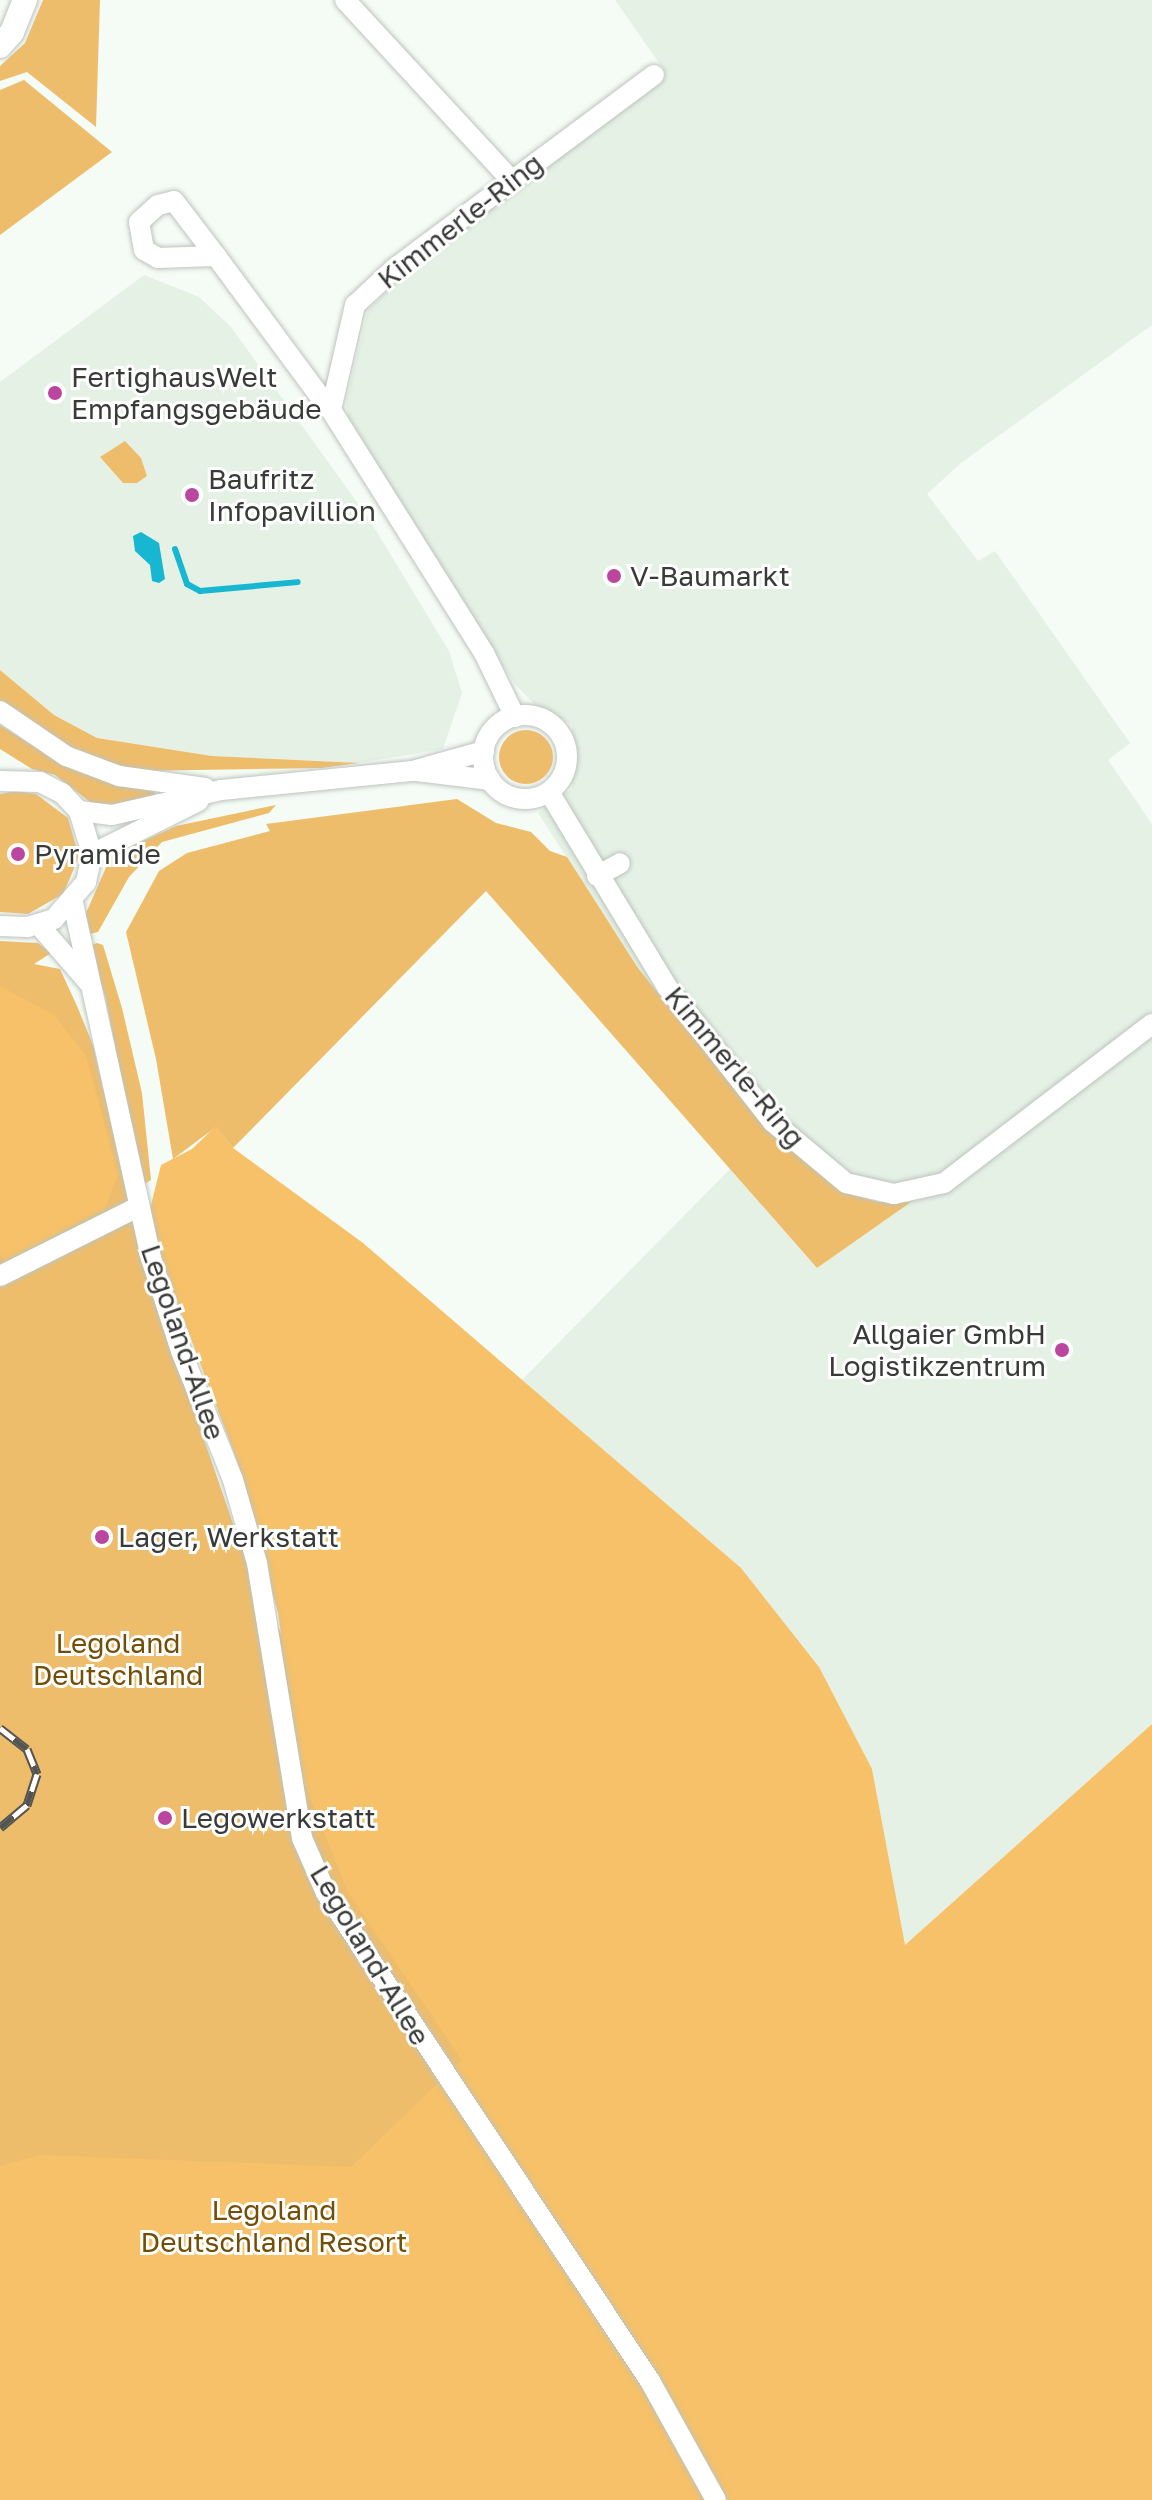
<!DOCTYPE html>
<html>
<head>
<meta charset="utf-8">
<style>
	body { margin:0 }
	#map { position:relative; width:1152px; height:2500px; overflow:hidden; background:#f5fbf5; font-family:"Golos Text",sans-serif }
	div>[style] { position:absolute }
	.built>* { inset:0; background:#e5f1e5 }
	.green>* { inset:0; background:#eebd6c }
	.round { border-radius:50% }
	.forest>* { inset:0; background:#f6c168 }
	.water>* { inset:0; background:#17b7d2 }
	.stream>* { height:6px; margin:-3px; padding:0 3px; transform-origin:3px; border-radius:3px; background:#17b7d2 }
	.roads { filter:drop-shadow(0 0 2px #bdc3bd) drop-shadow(0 0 2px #bdc3bd) }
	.minor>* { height:20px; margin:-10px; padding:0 10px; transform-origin:10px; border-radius:10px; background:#fff }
	.minor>.ring { margin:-10px; padding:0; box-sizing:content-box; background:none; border:20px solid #fff; border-radius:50% }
	.major>* { height:24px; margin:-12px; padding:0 12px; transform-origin:12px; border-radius:12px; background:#fff }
	.rail>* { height:9px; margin-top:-4.5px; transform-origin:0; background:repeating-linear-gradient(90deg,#fff 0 18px,#525552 0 36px); box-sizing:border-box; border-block:2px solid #525552 }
	.dots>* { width:22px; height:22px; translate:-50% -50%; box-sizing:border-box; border:4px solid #fff; border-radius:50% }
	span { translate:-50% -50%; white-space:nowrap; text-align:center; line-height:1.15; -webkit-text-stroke:6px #fff; paint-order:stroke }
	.street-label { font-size:28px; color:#383b38 }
	.poi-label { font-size:28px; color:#383b38 }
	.left { translate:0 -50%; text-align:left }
	.right { translate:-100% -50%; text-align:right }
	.park-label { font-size:28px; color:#724f07 }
</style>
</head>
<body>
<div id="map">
	<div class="built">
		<div style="clip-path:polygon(615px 0,1152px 0,1152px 325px,961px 463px,927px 494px,978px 561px,995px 551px,1130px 743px,1108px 760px,1152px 824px,1152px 1724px,904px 1946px,872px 1769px,741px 1568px,522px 1380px,730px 1169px,817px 1268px,909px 1203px,878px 1202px,846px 1193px,771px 1134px,638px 968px,538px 813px,572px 789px,572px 725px,534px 704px,515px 684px,350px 429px,346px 403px,368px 310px,406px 273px,664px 70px)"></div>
		<div style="clip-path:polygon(144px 275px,199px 297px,231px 327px,369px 519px,449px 651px,462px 693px,443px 749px,359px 763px,212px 756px,97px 738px,54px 715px,0 670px,0 382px)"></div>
	</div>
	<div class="green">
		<div style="clip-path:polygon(43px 0,100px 0,96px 127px,27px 72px,0 81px,0 66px,25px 43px)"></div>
		<div style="clip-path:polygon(24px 80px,112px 152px,0 235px,0 90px)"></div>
		<div style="clip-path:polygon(125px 441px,141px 458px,147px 476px,137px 483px,123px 483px,100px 457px)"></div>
		<div style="clip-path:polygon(0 670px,54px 715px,97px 738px,212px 756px,359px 763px,322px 768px,136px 771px,55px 744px,0 703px)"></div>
		<div style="clip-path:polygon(0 725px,62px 764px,155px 789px,154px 797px,136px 805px,94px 805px,55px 775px,32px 769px,0 749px)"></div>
		<div class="round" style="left:499px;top:730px;width:54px;height:54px"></div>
		<div style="clip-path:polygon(16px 791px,36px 794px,68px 818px,79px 857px,63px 894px,28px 914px,0 912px,0 794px)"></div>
		<div style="clip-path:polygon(457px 799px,496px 823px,531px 832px,550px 851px,567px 857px,638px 968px,771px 1134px,846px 1193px,878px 1202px,911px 1202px,817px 1268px,486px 891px,233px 1148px,216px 1127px,173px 1159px,156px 1059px,126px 932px,159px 871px,187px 853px,270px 831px,266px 824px)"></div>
		<div style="clip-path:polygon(276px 805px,269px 813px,162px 842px,129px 877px,98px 932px,85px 935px,83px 920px,111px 856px,176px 826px)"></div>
		<div style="clip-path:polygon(0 941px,38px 943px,51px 953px,34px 964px,60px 969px,77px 1006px,93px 1045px,145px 1269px,236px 1532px,291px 1656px,494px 2059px,0 2500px)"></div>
		<div style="clip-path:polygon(97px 943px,103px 945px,122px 1008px,142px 1093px,151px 1180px,143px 1185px,105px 996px,88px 946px)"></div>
	</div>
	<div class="forest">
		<div style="clip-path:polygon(0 986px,54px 1015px,86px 1056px,118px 1174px,105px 1209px,4px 1262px,0 1253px)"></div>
		<div style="clip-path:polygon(216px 1126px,233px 1148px,363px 1243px,741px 1568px,819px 1667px,872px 1769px,905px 1945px,1152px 1724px,1152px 2500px,0 2500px,0 2166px,39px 2155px,351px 2167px,462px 2060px,348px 1892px,301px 1775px,278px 1613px,236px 1458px,163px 1265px,149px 1213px,161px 1165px,192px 1149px)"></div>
	</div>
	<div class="water">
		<div style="clip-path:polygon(141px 532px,159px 543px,165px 579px,159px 583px,152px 581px,150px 565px,135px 551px,133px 536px)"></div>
	</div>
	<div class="stream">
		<div style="left:175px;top:549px;width:37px;rotate:71deg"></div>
		<div style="left:187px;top:584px;width:15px;rotate:28deg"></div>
		<div style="left:200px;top:591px;width:98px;rotate:-5.2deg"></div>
	</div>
	<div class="roads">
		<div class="minor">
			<div style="left:345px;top:0;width:246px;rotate:47.3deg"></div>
			<div style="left:216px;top:256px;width:58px;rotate:178deg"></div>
			<div style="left:158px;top:258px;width:16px;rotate:-150deg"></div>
			<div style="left:144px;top:250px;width:28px;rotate:-100deg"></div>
			<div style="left:139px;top:222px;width:25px;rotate:-42deg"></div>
			<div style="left:158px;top:205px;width:16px;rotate:-14deg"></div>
			<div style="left:174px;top:201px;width:69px;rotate:52.6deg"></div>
			<div style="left:216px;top:256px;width:167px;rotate:53.5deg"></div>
			<div style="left:315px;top:390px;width:26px;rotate:51deg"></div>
			<div style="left:0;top:711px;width:80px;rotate:34.3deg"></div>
			<div style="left:66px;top:756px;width:57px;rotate:20.7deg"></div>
			<div style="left:119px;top:776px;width:87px;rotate:7.9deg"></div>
			<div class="ring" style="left:483px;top:715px;width:64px;height:64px"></div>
			<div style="left:515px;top:717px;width:71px;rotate:-115.8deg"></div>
			<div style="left:484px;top:653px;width:287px;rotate:-122.2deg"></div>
			<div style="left:331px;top:410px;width:108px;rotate:-77.1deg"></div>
			<div style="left:355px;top:305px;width:54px;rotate:-42.8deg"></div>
			<div style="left:395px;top:268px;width:323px;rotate:-36.7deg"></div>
			<div style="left:417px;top:771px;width:74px;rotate:7deg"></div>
			<div style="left:0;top:781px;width:40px;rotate:1.4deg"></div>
			<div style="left:40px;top:782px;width:25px;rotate:27deg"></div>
			<div style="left:62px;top:793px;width:25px;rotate:47deg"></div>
			<div style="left:79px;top:811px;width:45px;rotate:73.2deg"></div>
			<div style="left:92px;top:854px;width:29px;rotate:102deg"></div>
			<div style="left:86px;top:882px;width:49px;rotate:130.9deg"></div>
			<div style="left:54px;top:919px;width:28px;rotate:163deg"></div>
			<div style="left:27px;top:927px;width:27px;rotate:-178deg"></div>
			<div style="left:549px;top:792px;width:228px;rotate:58.8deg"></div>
			<div style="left:667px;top:987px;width:172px;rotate:51.9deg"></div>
			<div style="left:773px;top:1122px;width:95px;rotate:39.9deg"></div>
			<div style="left:846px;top:1183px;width:49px;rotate:12.9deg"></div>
			<div style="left:894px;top:1194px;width:51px;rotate:-12.4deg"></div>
			<div style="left:944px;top:1183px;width:262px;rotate:-37.4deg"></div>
			<div style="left:79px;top:811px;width:33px;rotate:7deg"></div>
			<div style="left:112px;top:815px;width:112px;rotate:-12.9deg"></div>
			<div style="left:221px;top:790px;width:193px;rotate:-5.7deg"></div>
			<div style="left:413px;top:771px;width:74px;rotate:-15.7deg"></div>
			<div style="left:92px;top:854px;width:119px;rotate:-26.4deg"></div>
			<div style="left:597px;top:876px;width:26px;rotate:-29deg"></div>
			<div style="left:73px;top:903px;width:363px;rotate:77.6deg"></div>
			<div style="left:151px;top:1258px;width:98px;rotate:72.1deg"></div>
			<div style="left:181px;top:1351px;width:139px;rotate:68deg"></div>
			<div style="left:233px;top:1480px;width:86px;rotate:73.9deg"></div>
			<div style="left:257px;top:1563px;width:279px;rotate:80.7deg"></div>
			<div style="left:302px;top:1838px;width:60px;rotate:66.4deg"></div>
			<div style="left:326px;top:1893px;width:586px;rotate:56.42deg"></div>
			<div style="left:650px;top:2381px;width:136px;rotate:61deg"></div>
			<div style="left:38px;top:924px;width:77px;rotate:49.2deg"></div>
			<div style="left:0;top:1276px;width:154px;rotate:-26.6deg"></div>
		</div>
		<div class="major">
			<div style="left:0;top:46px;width:18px;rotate:-49deg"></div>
			<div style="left:12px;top:32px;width:35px;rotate:-68deg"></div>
		</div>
	</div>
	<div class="rail">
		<div style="left:0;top:1728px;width:34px;rotate:38deg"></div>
		<div style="left:27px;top:1749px;width:27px;rotate:68deg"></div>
		<div style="left:37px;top:1774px;width:33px;rotate:108deg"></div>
		<div style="left:27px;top:1805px;width:35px;rotate:140deg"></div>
	</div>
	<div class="dots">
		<div style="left:55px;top:393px;background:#ba469f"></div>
		<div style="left:192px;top:495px;background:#ba469f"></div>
		<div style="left:614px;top:576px;background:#ba469f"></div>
		<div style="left:18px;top:854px;background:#ba469f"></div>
		<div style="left:1062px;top:1350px;background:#ba469f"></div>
		<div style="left:102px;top:1537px;background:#ba469f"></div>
		<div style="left:165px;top:1818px;background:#ba469f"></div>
	</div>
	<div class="street-label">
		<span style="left:460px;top:221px;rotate:-38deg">Kimmerle-Ring</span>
		<span style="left:735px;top:1067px;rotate:50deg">Kimmerle-Ring</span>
		<span style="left:183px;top:1342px;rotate:71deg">Legoland-Allee</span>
		<span style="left:370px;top:1955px;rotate:59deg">Legoland-Allee</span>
	</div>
	<div class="poi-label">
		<span class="left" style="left:71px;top:393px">FertighausWelt<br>Empfangsgebäude</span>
		<span class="left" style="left:208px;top:495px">Baufritz<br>Infopavillion</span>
		<span class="left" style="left:630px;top:576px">V-Baumarkt</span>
		<span class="left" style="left:34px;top:854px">Pyramide</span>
		<span class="right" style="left:1046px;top:1350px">Allgaier GmbH<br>Logistikzentrum</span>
		<span class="left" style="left:118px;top:1537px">Lager, Werkstatt</span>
		<span class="left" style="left:181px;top:1818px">Legowerkstatt</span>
	</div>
	<div class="park-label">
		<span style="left:118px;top:1659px">Legoland<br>Deutschland</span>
		<span style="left:274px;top:2226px">Legoland<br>Deutschland Resort</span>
	</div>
</div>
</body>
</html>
